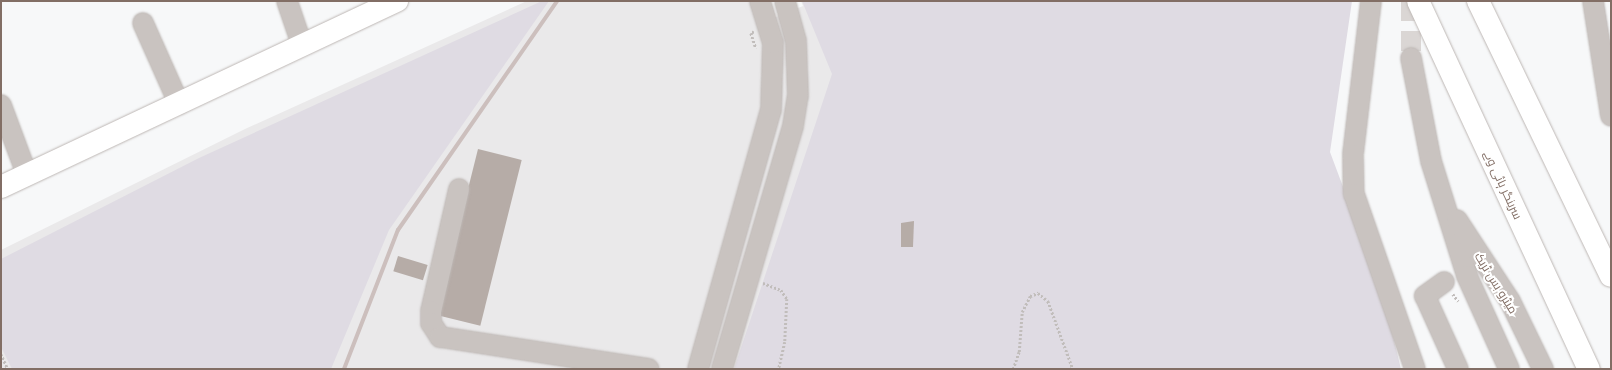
<!DOCTYPE html>
<html>
<head>
<meta charset="utf-8">
<style>
	body { margin:0 }
	#map { position:relative; width:1612px; height:370px; overflow:hidden; background:#f7f8f9; font-family:Poppins,Cairo,sans-serif }
	div>[style] { position:absolute }
	.built>* { inset:0; background:#eae9ea }
	.green>* { inset:0; background:#dfdbe3 }
	.stream>* { height:4px; margin:-2px; padding:0 2px; transform-origin:2px; border-radius:2px; background:#ccbfbd }
	.building>* { inset:0; background:#b6aca7; transform-origin:0 0 }
	.minor-tunnel>* { height:20px; margin-top:-10px; transform-origin:0; background:repeating-linear-gradient(90deg,#dad6d4 0 20px,transparent 0 30px) }
	.path>* { height:2.5px; margin-top:-1.25px; transform-origin:0; background:repeating-linear-gradient(90deg,#c1bdbb 0 2px,transparent 0 4px) }
	.roads { filter:drop-shadow(0 0 1px #bdb7b4) drop-shadow(0 0 1px #bdb7b4) }
	.minor>* { height:20px; margin:-10px; padding:0 10px; transform-origin:10px; border-radius:10px; background:#c9c3c0 }
	.major>* { height:22px; margin:-11px; padding:0 11px; transform-origin:11px; border-radius:11px; background:#fff }
	.highway>* { height:22px; margin:-11px; padding:0 11px; transform-origin:11px; border-radius:11px; background:#fff }
	span { translate:-50% -50%; white-space:nowrap; text-align:center; line-height:1.15; -webkit-text-stroke:4px #fff; paint-order:stroke }
	.street-label { font-size:12px; color:#826e65 }
	.frame { position:absolute; inset:0; border:2px solid #826e65; pointer-events:none }
</style>
</head>
<body>
<div id="map">
	<div class="built">
		<div style="clip-path:polygon(527px 1px,753px 1px,762px 23px,803px 6px,801px 1px,935px 1px,1094px 369px,1px 369px,1px 250px,245px 129px)"></div>
	</div>
	<div class="green">
		<div style="clip-path:polygon(542px 1px,549px 1px,389px 230px,331px 369px,12px 369px,1px 347px,1px 259px,199px 158px)"></div>
		<div style="clip-path:polygon(802px 1px,1352px 1px,1330px 152px,1382px 291px,1401px 369px,734px 369px,832px 74px)"></div>
	</div>
	<div class="stream">
		<div style="left:344px;top:369px;width:149px;rotate:-68.8deg"></div>
		<div style="left:398px;top:230px;width:279px;rotate:-55.2deg"></div>
	</div>
	<div class="building">
		<div style="left:478px;top:149px;width:45px;height:171px;rotate:14deg"></div>
		<div style="clip-path:polygon(914px 221px,913px 247px,901px 247px,901px 223px)"></div>
		<div style="left:398px;top:256px;width:31px;height:16px;rotate:17deg"></div>
	</div>
	<div class="minor-tunnel">
		<div style="left:1411px;top:1px;width:57px;rotate:90deg"></div>
	</div>
	<div class="path">
		<div style="left:754px;top:32px;width:3px;rotate:162deg"></div>
		<div style="left:751px;top:33px;width:16px;rotate:72deg"></div>
		<div style="left:763px;top:283px;width:19px;rotate:21deg"></div>
		<div style="left:781px;top:290px;width:11px;rotate:56deg"></div>
		<div style="left:787px;top:299px;width:43px;rotate:92.7deg"></div>
		<div style="left:785px;top:342px;width:28px;rotate:103deg"></div>
		<div style="left:1453px;top:294px;width:9px;rotate:54deg"></div>
		<div style="left:1px;top:354px;width:17px;rotate:65deg"></div>
		<div style="left:1013px;top:369px;width:18px;rotate:-71deg"></div>
		<div style="left:1019px;top:352px;width:40px;rotate:-85.7deg"></div>
		<div style="left:1022px;top:312px;width:18px;rotate:-63deg"></div>
		<div style="left:1030px;top:296px;width:9px;rotate:-21deg"></div>
		<div style="left:1038px;top:293px;width:13px;rotate:39deg"></div>
		<div style="left:1048px;top:301px;width:72px;rotate:69.8deg"></div>
	</div>
	<div class="roads">
		<div class="minor">
			<div style="left:287px;top:1px;width:46px;rotate:71.2deg"></div>
			<div style="left:1371px;top:1px;width:155px;rotate:96.7deg"></div>
			<div style="left:1353px;top:155px;width:39px;rotate:89deg"></div>
			<div style="left:1354px;top:194px;width:185px;rotate:70.8deg"></div>
			<div style="left:1593px;top:1px;width:116px;rotate:81.1deg"></div>
			<div style="left:143px;top:23px;width:89px;rotate:66deg"></div>
			<div style="left:1411px;top:58px;width:105px;rotate:79deg"></div>
			<div style="left:1431px;top:161px;width:121px;rotate:72.6deg"></div>
			<div style="left:1467px;top:276px;width:102px;rotate:65.7deg"></div>
			<div style="left:1px;top:105px;width:75px;rotate:69.6deg"></div>
			<div style="left:459px;top:189px;width:125px;rotate:102.9deg"></div>
			<div style="left:431px;top:311px;width:12px;rotate:90deg"></div>
			<div style="left:431px;top:323px;width:17px;rotate:57deg"></div>
			<div style="left:440px;top:337px;width:211px;rotate:8.7deg"></div>
			<div style="left:1457px;top:220px;width:97px;rotate:56.8deg"></div>
			<div style="left:1510px;top:301px;width:76px;rotate:64.1deg"></div>
			<div style="left:1444px;top:282px;width:24px;rotate:144deg"></div>
			<div style="left:1425px;top:296px;width:80px;rotate:65.7deg"></div>
			<div style="left:698px;top:369px;width:269px;rotate:-74.3deg"></div>
			<div style="left:771px;top:110px;width:67px;rotate:-88.3deg"></div>
			<div style="left:773px;top:43px;width:44px;rotate:-107.2deg"></div>
			<div style="left:722px;top:369px;width:253px;rotate:-73.7deg"></div>
			<div style="left:793px;top:126px;width:30px;rotate:-81deg"></div>
			<div style="left:798px;top:96px;width:55px;rotate:-92.1deg"></div>
			<div style="left:796px;top:41px;width:41px;rotate:-105.4deg"></div>
		</div>
		<div class="major">
			<div style="left:1px;top:187px;width:438px;rotate:-25.2deg"></div>
		</div>
		<div class="highway">
			<div style="left:1418px;top:1px;width:406px;rotate:65.1deg"></div>
			<div style="left:1478px;top:1px;width:305px;rotate:64.2deg"></div>
		</div>
	</div>
	<div class="street-label">
		<span style="left:1503px;top:185px;rotate:65deg">سرینگر ہائی وے</span>
		<span style="left:1496px;top:283px;rotate:58deg">میٹرو بس ٹریک</span>
	</div>
	<div class="frame"></div>
</div>
</body>
</html>
